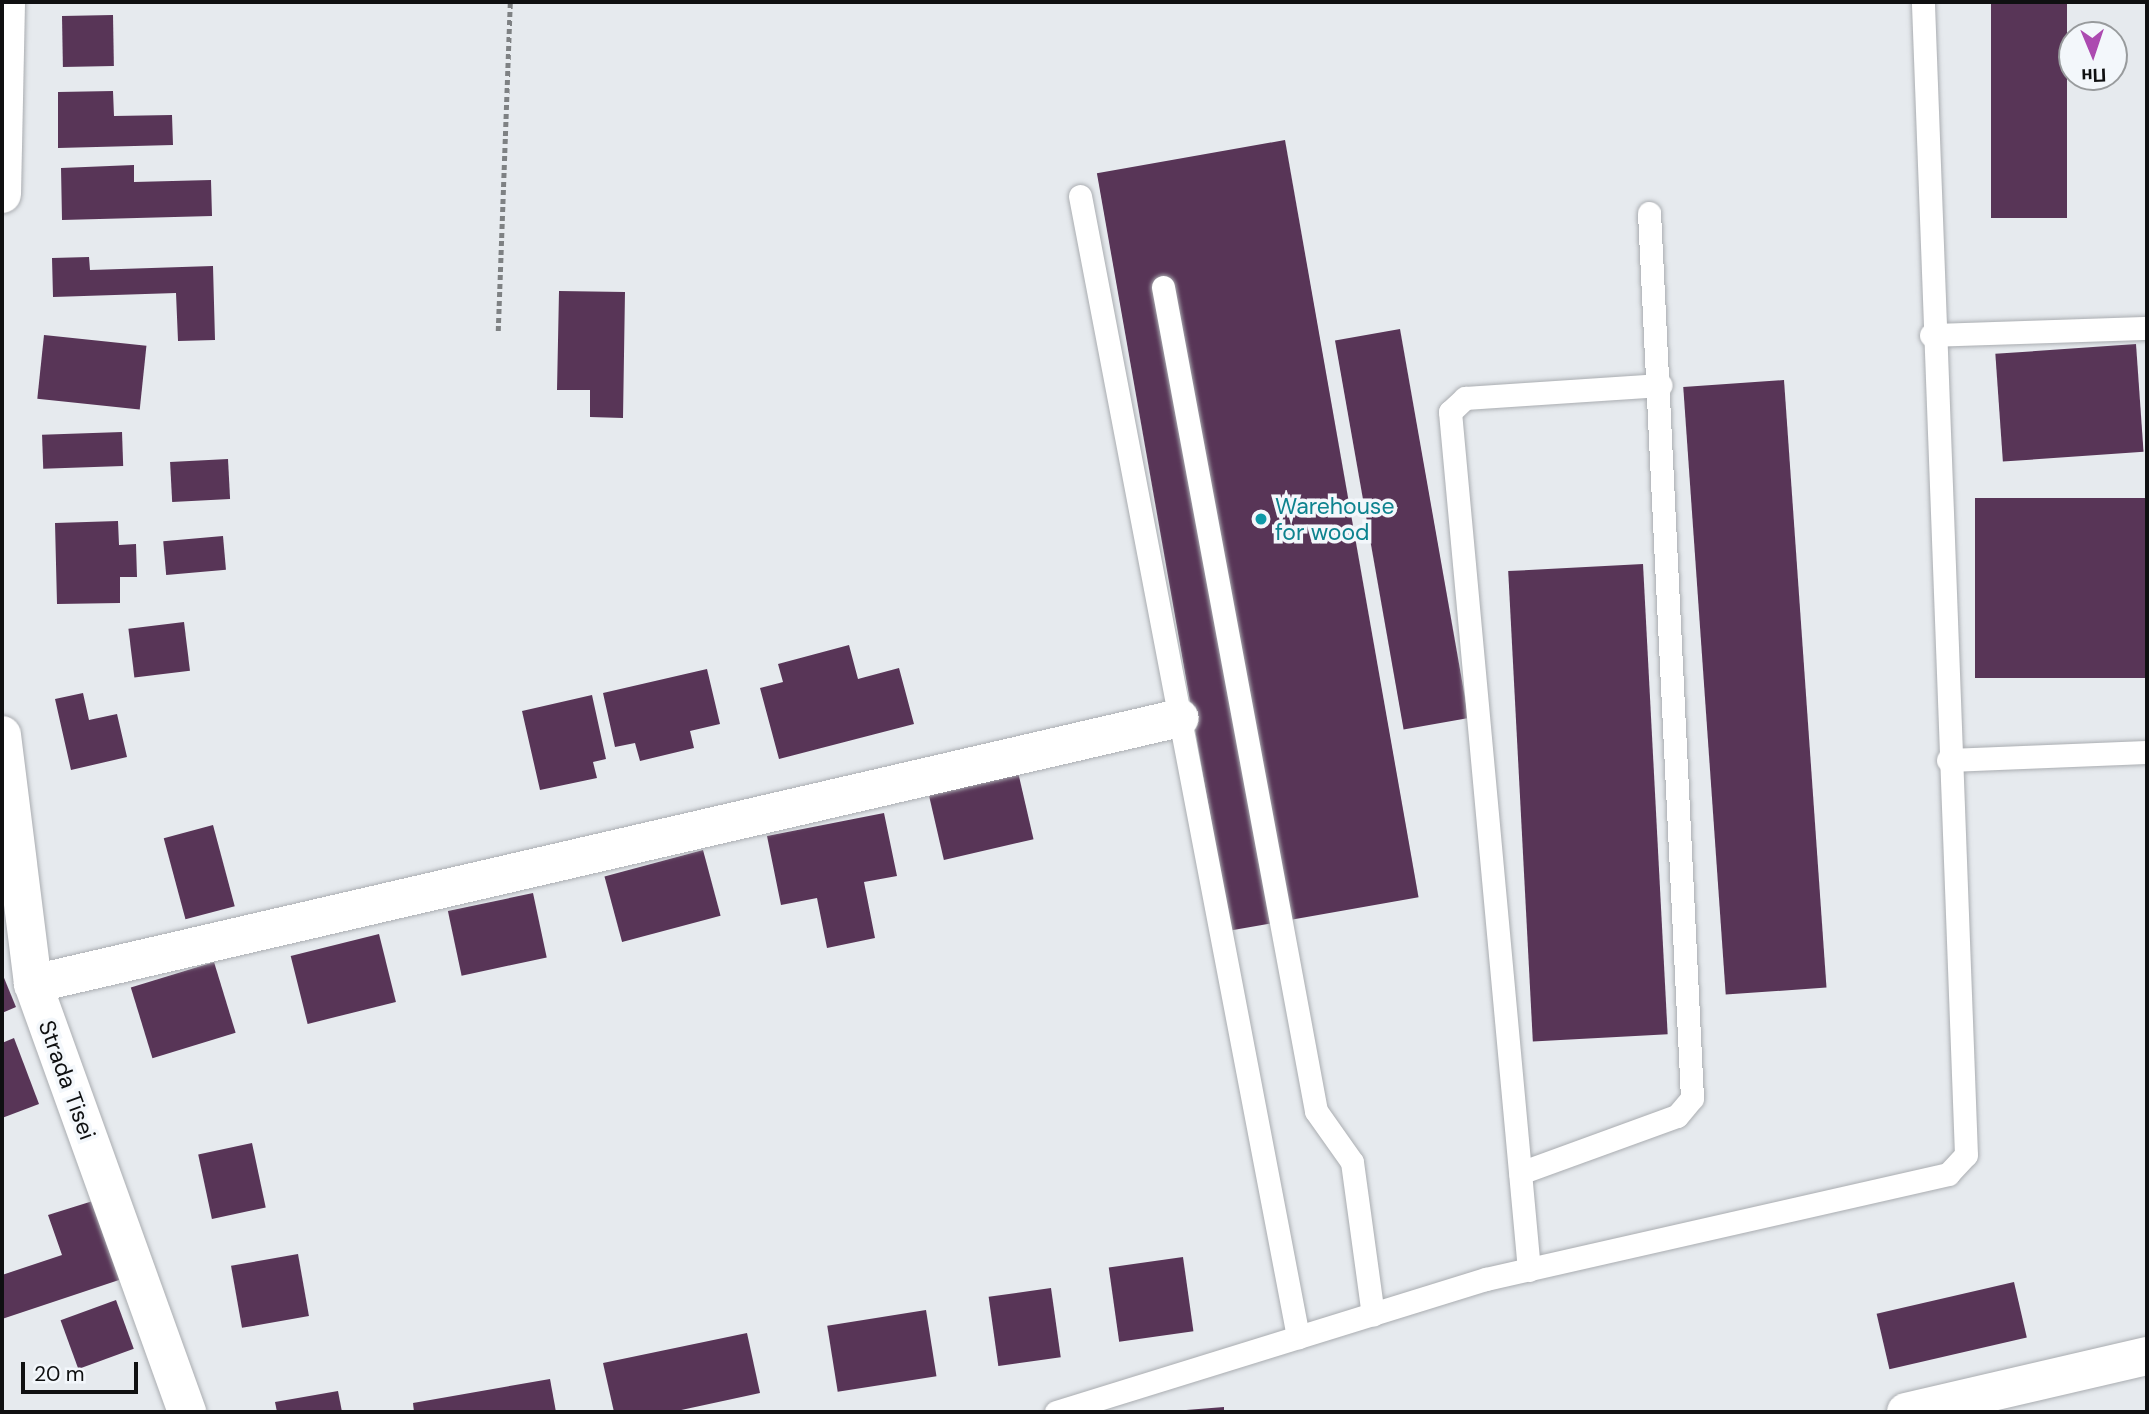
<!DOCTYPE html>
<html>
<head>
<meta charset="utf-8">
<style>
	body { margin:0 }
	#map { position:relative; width:2149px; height:1414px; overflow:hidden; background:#e6eaee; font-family:"DM Sans",sans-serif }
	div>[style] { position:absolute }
	.building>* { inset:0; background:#583557; transform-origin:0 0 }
	.path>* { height:4.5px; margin-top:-2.25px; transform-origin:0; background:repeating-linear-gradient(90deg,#7e8183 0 5px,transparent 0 8.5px) }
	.roads { filter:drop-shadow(0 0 2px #aaadb1) drop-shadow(0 0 2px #aaadb1) }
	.lane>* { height:23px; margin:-11.5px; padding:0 11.5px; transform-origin:11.5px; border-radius:11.5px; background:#fff }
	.street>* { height:38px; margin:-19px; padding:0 19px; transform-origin:19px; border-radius:19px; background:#fff }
	.dots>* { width:19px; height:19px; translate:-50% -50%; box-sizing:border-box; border:4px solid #f3f7fb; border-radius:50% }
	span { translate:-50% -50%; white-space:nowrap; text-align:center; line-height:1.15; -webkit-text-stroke:7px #f3f7fb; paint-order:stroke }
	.culture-label { font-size:23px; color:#0d838f }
	.left { translate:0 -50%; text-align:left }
	.street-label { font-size:23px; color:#0f1011 }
	.frame { position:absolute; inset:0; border:4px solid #0f1011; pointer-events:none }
	.north { position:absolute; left:2058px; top:21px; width:70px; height:70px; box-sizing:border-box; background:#f3f7fb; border:2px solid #989b9d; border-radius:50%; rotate:178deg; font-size:19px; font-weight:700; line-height:28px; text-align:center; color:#0f1011 }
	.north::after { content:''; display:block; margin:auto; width:24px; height:32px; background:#ac4ab0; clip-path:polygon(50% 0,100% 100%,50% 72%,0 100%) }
	.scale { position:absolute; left:21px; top:1362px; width:117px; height:32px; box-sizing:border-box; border:4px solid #0f1011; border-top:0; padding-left:9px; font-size:21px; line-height:24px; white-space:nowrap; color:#0f1011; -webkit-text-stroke:5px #f3f7fb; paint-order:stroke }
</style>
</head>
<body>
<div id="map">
	<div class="building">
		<div style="left:1991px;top:2px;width:76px;height:216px"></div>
		<div style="left:113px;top:15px;width:51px;height:51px;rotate:89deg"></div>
		<div style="clip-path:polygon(113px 91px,114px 116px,172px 115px,173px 145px,58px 148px,58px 92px)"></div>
		<div style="left:1285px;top:140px;width:769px;height:191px;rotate:80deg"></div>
		<div style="clip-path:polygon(134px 165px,134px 182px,211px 180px,212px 216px,62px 220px,61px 168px)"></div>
		<div style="clip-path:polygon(89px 257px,90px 270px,213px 266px,215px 340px,178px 341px,176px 293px,53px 297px,52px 258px)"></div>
		<div style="clip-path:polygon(559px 291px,625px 292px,623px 418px,590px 417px,590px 390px,557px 390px)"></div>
		<div style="left:1400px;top:329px;width:395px;height:66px;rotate:80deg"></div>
		<div style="left:44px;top:335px;width:103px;height:64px;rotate:6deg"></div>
		<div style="left:2136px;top:344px;width:108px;height:141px;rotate:86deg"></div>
		<div style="left:1784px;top:380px;width:609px;height:101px;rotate:86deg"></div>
		<div style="left:122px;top:432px;width:34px;height:80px;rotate:88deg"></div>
		<div style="left:228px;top:459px;width:40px;height:58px;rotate:87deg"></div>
		<div style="left:2147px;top:498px;width:180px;height:172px;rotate:90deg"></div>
		<div style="clip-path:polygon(118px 521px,119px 545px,136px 544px,137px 577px,120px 577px,120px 603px,57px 604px,55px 523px)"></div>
		<div style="left:223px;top:536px;width:34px;height:60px;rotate:85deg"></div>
		<div style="left:1643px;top:564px;width:471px;height:135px;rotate:87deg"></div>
		<div style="left:184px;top:622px;width:49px;height:56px;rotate:83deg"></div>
		<div style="clip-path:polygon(849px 645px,858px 679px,899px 668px,914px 724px,779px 759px,760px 688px,783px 682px,778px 664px)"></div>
		<div style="clip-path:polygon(707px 669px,720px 724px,690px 731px,694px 748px,640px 761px,635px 743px,615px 747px,603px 693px)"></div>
		<div style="clip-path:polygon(83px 693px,89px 720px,117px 714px,127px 757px,71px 770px,55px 699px)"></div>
		<div style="clip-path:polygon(592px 695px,606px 759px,593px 762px,597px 778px,540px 790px,522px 711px)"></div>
		<div style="left:1018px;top:772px;width:69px;height:92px;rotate:77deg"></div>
		<div style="clip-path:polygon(884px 813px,897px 876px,864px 882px,875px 938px,827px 948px,817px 898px,781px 905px,767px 836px)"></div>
		<div style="left:213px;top:825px;width:84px;height:51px;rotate:75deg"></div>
		<div style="left:703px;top:850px;width:68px;height:102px;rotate:75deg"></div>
		<div style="left:533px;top:893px;width:66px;height:87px;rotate:78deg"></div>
		<div style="left:379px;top:934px;width:70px;height:91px;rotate:76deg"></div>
		<div style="left:214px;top:962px;width:74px;height:87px;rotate:73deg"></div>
		<div style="clip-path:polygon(2px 973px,16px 1007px,2px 1013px)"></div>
		<div style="clip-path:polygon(14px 1038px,39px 1104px,2px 1118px,2px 1043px)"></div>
		<div style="left:252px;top:1143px;width:66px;height:55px;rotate:78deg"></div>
		<div style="clip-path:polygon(96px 1200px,122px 1279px,2px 1319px,2px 1275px,62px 1255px,48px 1215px)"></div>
		<div style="left:298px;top:1254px;width:63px;height:68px;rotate:80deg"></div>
		<div style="left:1183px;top:1257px;width:75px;height:75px;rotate:82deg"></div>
		<div style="left:2014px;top:1282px;width:57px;height:141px;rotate:77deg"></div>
		<div style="left:1051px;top:1288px;width:70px;height:63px;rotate:82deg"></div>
		<div style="left:116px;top:1300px;width:52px;height:59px;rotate:70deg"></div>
		<div style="left:926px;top:1310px;width:67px;height:100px;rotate:81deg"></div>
		<div style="clip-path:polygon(747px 1333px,760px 1393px,672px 1412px,614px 1412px,603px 1363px)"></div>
		<div style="clip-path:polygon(550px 1379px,556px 1412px,414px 1412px,413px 1403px)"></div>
		<div style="clip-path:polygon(338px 1391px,342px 1412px,277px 1412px,275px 1402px)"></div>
		<div style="clip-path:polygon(1224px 1407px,1224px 1412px,1186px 1412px,1186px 1410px)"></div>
	</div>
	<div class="path">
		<div style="left:498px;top:331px;width:329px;rotate:-87.9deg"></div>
	</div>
	<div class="roads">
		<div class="lane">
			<div style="left:1080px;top:196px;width:1162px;rotate:79.18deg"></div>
			<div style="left:1163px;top:287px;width:838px;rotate:79.48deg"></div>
			<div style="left:1316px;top:1111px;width:62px;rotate:54.8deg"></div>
			<div style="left:1352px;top:1162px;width:154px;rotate:82.2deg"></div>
			<div style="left:1931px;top:335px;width:216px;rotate:-1.9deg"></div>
			<div style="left:1948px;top:760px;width:199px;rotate:-2.3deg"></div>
			<div style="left:1520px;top:1173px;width:167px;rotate:-20deg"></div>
			<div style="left:1677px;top:1116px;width:23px;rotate:-50deg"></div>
			<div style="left:1692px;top:1098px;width:886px;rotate:-92.78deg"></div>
			<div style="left:1529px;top:1270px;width:862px;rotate:-95.26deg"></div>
			<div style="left:1450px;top:412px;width:21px;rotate:-43deg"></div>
			<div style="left:1465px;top:398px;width:196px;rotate:-3.8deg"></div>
			<div style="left:1056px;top:1412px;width:450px;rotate:-17.2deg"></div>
			<div style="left:1486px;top:1279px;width:474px;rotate:-12.8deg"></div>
			<div style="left:1948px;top:1174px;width:26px;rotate:-47deg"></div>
			<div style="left:1966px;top:1155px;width:1154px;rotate:-92.14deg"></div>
		</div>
		<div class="street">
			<div style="left:2px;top:194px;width:192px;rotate:-88.8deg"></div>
			<div style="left:2px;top:735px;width:251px;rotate:82.9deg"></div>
			<div style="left:33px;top:984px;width:455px;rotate:70.2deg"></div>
			<div style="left:33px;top:984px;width:1177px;rotate:-13.06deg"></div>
			<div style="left:1906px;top:1412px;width:247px;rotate:-13.1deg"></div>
		</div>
	</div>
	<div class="dots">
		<div style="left:1261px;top:519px;background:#0f9aa8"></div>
	</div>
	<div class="culture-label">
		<span class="left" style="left:1275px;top:519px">Warehouse<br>for wood</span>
	</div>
	<div class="street-label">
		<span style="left:67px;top:1080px;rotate:70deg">Strada Tisei</span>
	</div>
	<div class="frame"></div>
	<div class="north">Пн</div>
	<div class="scale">20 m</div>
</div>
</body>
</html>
